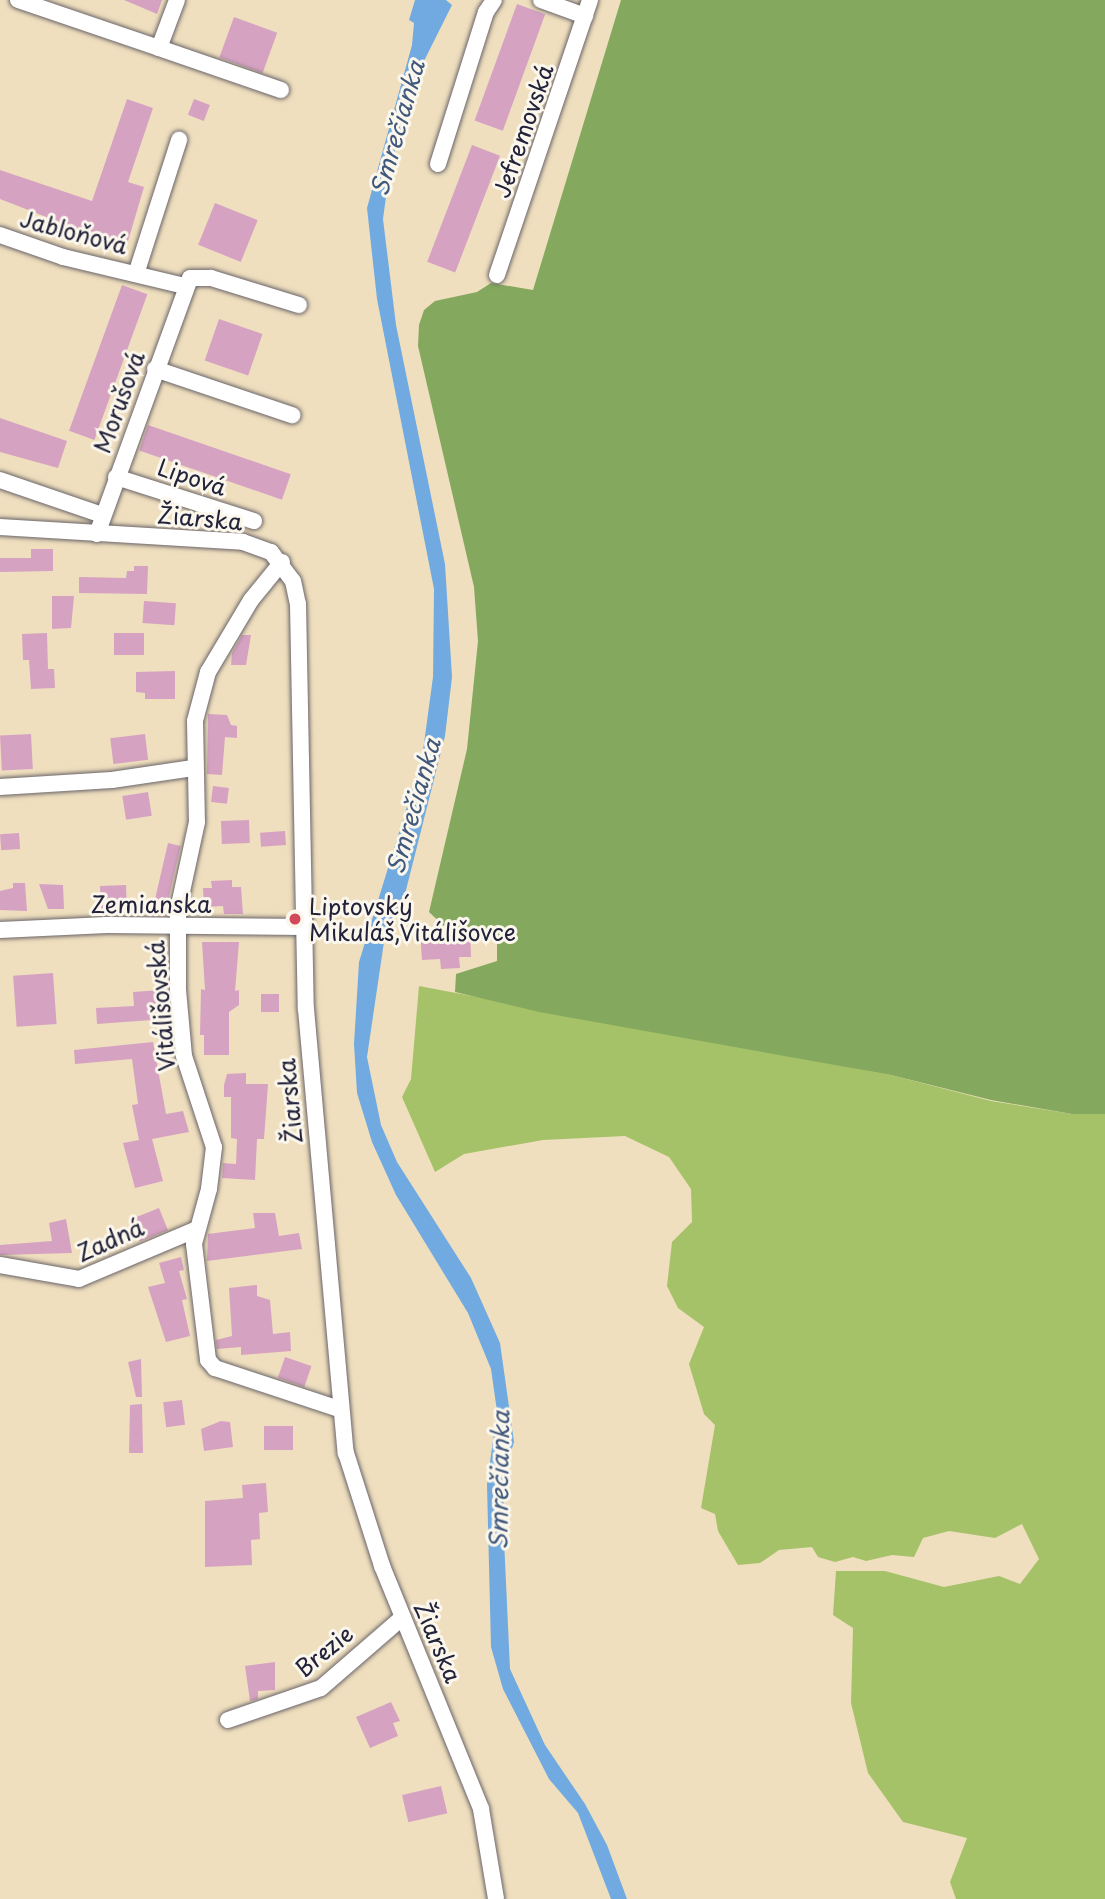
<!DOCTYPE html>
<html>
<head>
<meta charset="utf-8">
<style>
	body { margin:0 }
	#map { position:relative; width:1105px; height:1899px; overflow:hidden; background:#efdfbe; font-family:"Playpen Sans",sans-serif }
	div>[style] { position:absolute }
	.green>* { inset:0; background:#a5c269 }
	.forest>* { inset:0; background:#84a85d }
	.water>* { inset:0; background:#70aae0 }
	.building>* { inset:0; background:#d6a2c2; transform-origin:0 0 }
	.roads { filter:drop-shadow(0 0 2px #6a6469) drop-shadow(0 0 2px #6a6469) }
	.minor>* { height:16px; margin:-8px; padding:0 8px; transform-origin:8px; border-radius:8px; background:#fff }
	.dots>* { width:19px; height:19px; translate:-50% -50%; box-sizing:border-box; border:4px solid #fbf7ec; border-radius:50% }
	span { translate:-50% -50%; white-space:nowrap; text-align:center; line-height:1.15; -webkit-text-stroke:6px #fbf7ec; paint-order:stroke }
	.street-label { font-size:23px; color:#22223b }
	.poi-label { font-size:23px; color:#22223b }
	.left { translate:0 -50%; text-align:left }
	.water-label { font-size:24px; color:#41587d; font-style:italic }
</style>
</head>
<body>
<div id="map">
	<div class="green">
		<div style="clip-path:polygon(419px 986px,891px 1075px,991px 1101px,1072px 1114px,1105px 1114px,1105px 1899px,956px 1899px,950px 1882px,967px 1838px,903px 1822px,868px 1773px,851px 1703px,853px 1628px,833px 1615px,836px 1571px,885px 1571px,944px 1587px,999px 1576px,1020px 1584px,1039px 1559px,1022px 1524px,995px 1538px,949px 1531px,923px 1538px,914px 1557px,892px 1555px,866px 1561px,853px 1557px,835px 1562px,818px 1557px,812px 1547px,779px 1550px,760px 1563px,738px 1565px,718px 1531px,715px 1514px,701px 1508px,715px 1425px,704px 1414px,689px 1364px,704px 1327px,678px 1308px,667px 1286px,672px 1242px,692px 1222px,691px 1189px,669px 1157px,625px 1136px,543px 1140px,464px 1154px,435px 1172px,402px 1097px,411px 1079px)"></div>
	</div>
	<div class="forest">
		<div style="clip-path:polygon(621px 0,1105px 0,1105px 1114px,1072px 1114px,991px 1100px,891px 1075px,539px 1012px,455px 992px,456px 974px,497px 961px,497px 929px,446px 928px,429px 912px,467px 749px,478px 641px,474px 587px,418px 346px,419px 325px,424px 310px,435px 301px,477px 292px,491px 283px,533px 290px)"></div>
	</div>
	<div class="water">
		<div style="clip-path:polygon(415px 0,446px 0,452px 5px,418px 73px,390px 167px,383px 219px,396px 325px,445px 564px,452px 677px,445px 736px,405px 894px,384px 942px,367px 1057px,381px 1125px,397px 1162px,471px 1278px,500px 1343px,514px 1442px,505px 1471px,503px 1518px,510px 1669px,545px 1745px,585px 1804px,607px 1845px,627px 1899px,611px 1899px,578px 1813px,549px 1779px,503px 1689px,491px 1647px,487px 1484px,497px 1411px,491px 1369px,468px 1313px,396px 1195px,372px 1142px,357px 1093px,354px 1044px,359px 962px,422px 758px,433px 677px,434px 589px,377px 299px,367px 208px,412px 45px,414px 23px,409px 20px)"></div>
	</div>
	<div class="building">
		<div style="clip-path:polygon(124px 0,162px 0,157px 14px)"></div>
		<div style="left:517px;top:4px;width:30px;height:124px;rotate:20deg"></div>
		<div style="left:234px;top:17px;width:46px;height:43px;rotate:20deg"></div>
		<div style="clip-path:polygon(127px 99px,153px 108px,128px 182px,144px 187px,126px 248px,0 199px,0 170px,92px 201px)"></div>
		<div style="left:194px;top:99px;width:17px;height:17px;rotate:21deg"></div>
		<div style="left:472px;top:145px;width:30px;height:125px;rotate:21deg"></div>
		<div style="left:215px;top:203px;width:46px;height:45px;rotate:22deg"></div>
		<div style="left:122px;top:285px;width:27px;height:155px;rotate:20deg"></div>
		<div style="left:219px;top:319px;width:46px;height:44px;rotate:19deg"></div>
		<div style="clip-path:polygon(0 418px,67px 441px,58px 468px,0 452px)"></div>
		<div style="left:148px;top:425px;width:151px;height:27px;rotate:19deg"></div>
		<div style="clip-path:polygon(31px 549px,53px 549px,53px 571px,0 572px,0 558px,31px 558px)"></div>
		<div style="clip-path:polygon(134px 566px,148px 566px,147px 594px,79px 593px,79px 577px,126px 578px,127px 571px,134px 571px)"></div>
		<div style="clip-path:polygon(52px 596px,74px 596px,71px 628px,52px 629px)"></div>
		<div style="left:144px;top:601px;width:32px;height:22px;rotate:4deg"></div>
		<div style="clip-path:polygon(47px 633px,48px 669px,54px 669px,55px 688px,31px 689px,29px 660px,23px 660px,22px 634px)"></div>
		<div style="left:114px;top:633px;width:30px;height:22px"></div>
		<div style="clip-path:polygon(242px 635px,251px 635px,246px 665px,231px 665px,232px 653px)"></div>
		<div style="clip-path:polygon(175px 671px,175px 699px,145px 699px,145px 693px,136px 692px,136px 672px)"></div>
		<div style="clip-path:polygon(208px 714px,227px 715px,231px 725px,237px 726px,237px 738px,225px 737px,222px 775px,207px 774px)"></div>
		<div style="left:31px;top:734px;width:35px;height:31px;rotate:87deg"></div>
		<div style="left:145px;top:734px;width:26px;height:35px;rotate:83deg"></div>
		<div style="left:213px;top:786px;width:16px;height:16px;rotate:7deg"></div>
		<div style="left:148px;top:792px;width:24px;height:26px;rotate:81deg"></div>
		<div style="left:249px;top:820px;width:23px;height:28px;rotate:88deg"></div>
		<div style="left:285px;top:831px;width:14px;height:25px;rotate:86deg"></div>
		<div style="left:19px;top:833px;width:16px;height:19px;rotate:86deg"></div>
		<div style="left:168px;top:843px;width:13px;height:57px;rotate:13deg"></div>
		<div style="clip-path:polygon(232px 880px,232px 887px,241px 887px,243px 914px,224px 914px,223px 906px,204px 907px,203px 888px,212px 888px,211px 881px)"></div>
		<div style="clip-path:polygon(13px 883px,25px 883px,27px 911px,0 910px,0 891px,13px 888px)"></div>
		<div style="clip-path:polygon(39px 884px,63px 885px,64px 909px,48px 909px)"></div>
		<div style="left:126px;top:885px;width:24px;height:26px;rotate:88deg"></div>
		<div style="clip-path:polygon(470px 929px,471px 957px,459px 957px,460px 968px,441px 969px,440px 959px,422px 960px,420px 931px)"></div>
		<div style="clip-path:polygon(202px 942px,239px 942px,235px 991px,239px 990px,239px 1005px,229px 1012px,229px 1055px,204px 1055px,204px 1035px,200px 1035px,201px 989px,205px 990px)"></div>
		<div style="left:53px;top:973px;width:51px;height:40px;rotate:86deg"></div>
		<div style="clip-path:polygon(161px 990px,162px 1013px,151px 1014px,152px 1020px,97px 1024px,96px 1008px,134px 1006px,133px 992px)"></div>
		<div style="left:261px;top:994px;width:18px;height:18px"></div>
		<div style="clip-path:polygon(153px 1042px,166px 1114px,183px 1111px,189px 1132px,152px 1139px,163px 1181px,135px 1188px,123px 1143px,139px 1140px,132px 1105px,138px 1104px,132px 1059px,75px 1064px,74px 1050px)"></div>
		<div style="clip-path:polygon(246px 1073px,246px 1084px,268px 1084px,264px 1139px,257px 1139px,255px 1180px,222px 1178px,223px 1163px,236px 1164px,237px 1139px,231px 1138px,231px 1097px,224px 1097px,224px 1085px,227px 1074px)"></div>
		<div style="left:159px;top:1208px;width:24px;height:31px;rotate:68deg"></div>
		<div style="clip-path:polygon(253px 1213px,275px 1213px,279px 1236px,299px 1233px,302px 1249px,207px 1261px,208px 1234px,255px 1228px)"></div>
		<div style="clip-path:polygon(66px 1219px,72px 1253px,0 1255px,0 1245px,52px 1241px,49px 1223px)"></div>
		<div style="clip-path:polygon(181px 1257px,184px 1270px,179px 1271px,187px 1299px,182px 1300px,190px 1336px,166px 1342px,148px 1287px,165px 1283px,159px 1263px)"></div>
		<div style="clip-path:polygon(257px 1285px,257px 1296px,270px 1300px,273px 1334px,290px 1332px,291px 1351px,241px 1355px,241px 1347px,217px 1349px,216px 1340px,232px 1336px,229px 1288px)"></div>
		<div style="left:285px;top:1357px;width:28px;height:22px;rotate:19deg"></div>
		<div style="clip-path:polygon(141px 1359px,142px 1397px,136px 1397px,128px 1362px)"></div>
		<div style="left:182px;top:1400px;width:25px;height:19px;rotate:83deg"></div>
		<div style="clip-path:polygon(142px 1404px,143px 1453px,129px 1453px,130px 1405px)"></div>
		<div style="clip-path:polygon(221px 1421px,230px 1422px,233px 1447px,204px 1451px,201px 1429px)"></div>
		<div style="left:264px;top:1426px;width:29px;height:24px"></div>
		<div style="clip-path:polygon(266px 1483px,268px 1512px,259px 1513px,260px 1539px,251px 1540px,252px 1565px,205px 1567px,205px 1501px,243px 1498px,242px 1485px)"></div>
		<div style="clip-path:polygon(275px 1662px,275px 1690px,258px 1691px,258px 1699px,250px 1701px,245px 1666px)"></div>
		<div style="clip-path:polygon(391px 1702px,400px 1721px,393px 1723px,398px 1736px,370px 1748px,356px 1717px)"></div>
		<div style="left:441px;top:1786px;width:28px;height:40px;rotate:77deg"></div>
	</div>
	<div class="roads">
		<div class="minor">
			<div style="left:18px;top:0;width:149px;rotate:18.8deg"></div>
			<div style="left:159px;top:48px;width:51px;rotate:-69.4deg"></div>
			<div style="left:541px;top:0;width:47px;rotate:20deg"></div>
			<div style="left:159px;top:48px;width:129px;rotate:19deg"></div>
			<div style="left:438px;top:164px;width:159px;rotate:-72.5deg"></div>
			<div style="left:486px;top:12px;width:14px;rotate:-56deg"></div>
			<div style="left:0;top:235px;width:67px;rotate:19.2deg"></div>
			<div style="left:63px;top:257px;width:125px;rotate:13.4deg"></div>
			<div style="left:137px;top:271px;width:138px;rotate:-72.2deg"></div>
			<div style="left:497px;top:275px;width:290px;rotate:-71.3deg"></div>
			<div style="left:155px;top:369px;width:145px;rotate:18.6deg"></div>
			<div style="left:116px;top:477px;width:145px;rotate:17.7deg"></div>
			<div style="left:0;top:480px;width:108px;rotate:18.9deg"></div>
			<div style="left:0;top:527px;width:243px;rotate:3.5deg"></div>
			<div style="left:243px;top:542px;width:30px;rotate:20deg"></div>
			<div style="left:271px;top:552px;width:36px;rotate:53deg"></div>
			<div style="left:293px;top:581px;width:24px;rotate:78deg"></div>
			<div style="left:298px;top:604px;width:405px;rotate:88.9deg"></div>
			<div style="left:306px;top:1009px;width:446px;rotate:84.9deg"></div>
			<div style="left:346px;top:1453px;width:119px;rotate:72.3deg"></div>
			<div style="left:382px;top:1566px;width:262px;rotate:67.8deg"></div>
			<div style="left:481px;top:1809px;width:91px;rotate:80.5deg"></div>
			<div style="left:97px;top:534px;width:272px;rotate:-70deg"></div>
			<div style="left:190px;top:278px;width:21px"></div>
			<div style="left:211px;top:278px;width:92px;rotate:17.1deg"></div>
			<div style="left:282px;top:562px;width:49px;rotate:129.2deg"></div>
			<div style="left:251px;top:600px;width:84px;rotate:120.8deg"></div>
			<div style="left:208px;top:672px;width:51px;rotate:104.9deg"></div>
			<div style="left:195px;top:721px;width:101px;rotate:88.9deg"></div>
			<div style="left:197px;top:822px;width:90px;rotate:102.2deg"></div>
			<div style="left:178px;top:910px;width:80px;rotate:90deg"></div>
			<div style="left:178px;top:990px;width:66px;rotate:84.8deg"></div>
			<div style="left:184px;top:1056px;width:96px;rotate:71.8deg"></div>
			<div style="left:214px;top:1147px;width:42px;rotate:96.8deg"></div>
			<div style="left:209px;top:1189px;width:57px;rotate:105.3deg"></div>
			<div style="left:194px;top:1244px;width:117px;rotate:83.1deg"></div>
			<div style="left:208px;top:1360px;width:11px;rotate:49deg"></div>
			<div style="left:215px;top:1368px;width:131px;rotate:18.3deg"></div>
			<div style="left:0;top:787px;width:112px;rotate:-3.6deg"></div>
			<div style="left:112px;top:780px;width:82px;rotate:-8.4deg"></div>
			<div style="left:0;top:930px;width:107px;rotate:-2.7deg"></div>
			<div style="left:107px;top:925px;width:196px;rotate:0.6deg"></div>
			<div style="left:0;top:1265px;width:80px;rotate:10deg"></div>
			<div style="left:79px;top:1279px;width:126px;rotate:-22.9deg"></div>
			<div style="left:228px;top:1720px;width:98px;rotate:-19deg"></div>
			<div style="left:321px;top:1688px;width:108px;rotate:-40.9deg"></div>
		</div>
	</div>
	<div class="dots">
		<div style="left:295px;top:919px;background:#d1495b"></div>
	</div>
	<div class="street-label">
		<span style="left:523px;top:131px;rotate:-71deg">Jefremovská</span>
		<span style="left:74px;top:232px;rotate:15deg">Jabloňová</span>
		<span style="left:119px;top:402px;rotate:-70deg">Morušová</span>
		<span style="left:192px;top:477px;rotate:18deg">Lipová</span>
		<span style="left:200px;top:518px;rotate:5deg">Žiarska</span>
		<span style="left:151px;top:904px">Zemianska</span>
		<span style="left:161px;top:1006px;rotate:-95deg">Vitálišovská</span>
		<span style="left:290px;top:1101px;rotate:-95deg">Žiarska</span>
		<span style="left:110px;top:1240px;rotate:-24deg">Zadná</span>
		<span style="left:438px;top:1642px;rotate:67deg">Žiarska</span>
		<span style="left:324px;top:1651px;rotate:-39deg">Brezie</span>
	</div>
	<div class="poi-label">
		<span class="left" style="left:309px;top:919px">Liptovský<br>Mikuláš,Vitálišovce</span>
	</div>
	<div class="water-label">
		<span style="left:397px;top:128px;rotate:-74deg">Smrečianka</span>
		<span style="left:413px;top:806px;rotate:-74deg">Smrečianka</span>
		<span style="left:499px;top:1480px;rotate:-89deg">Smrečianka</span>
	</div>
</div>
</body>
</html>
